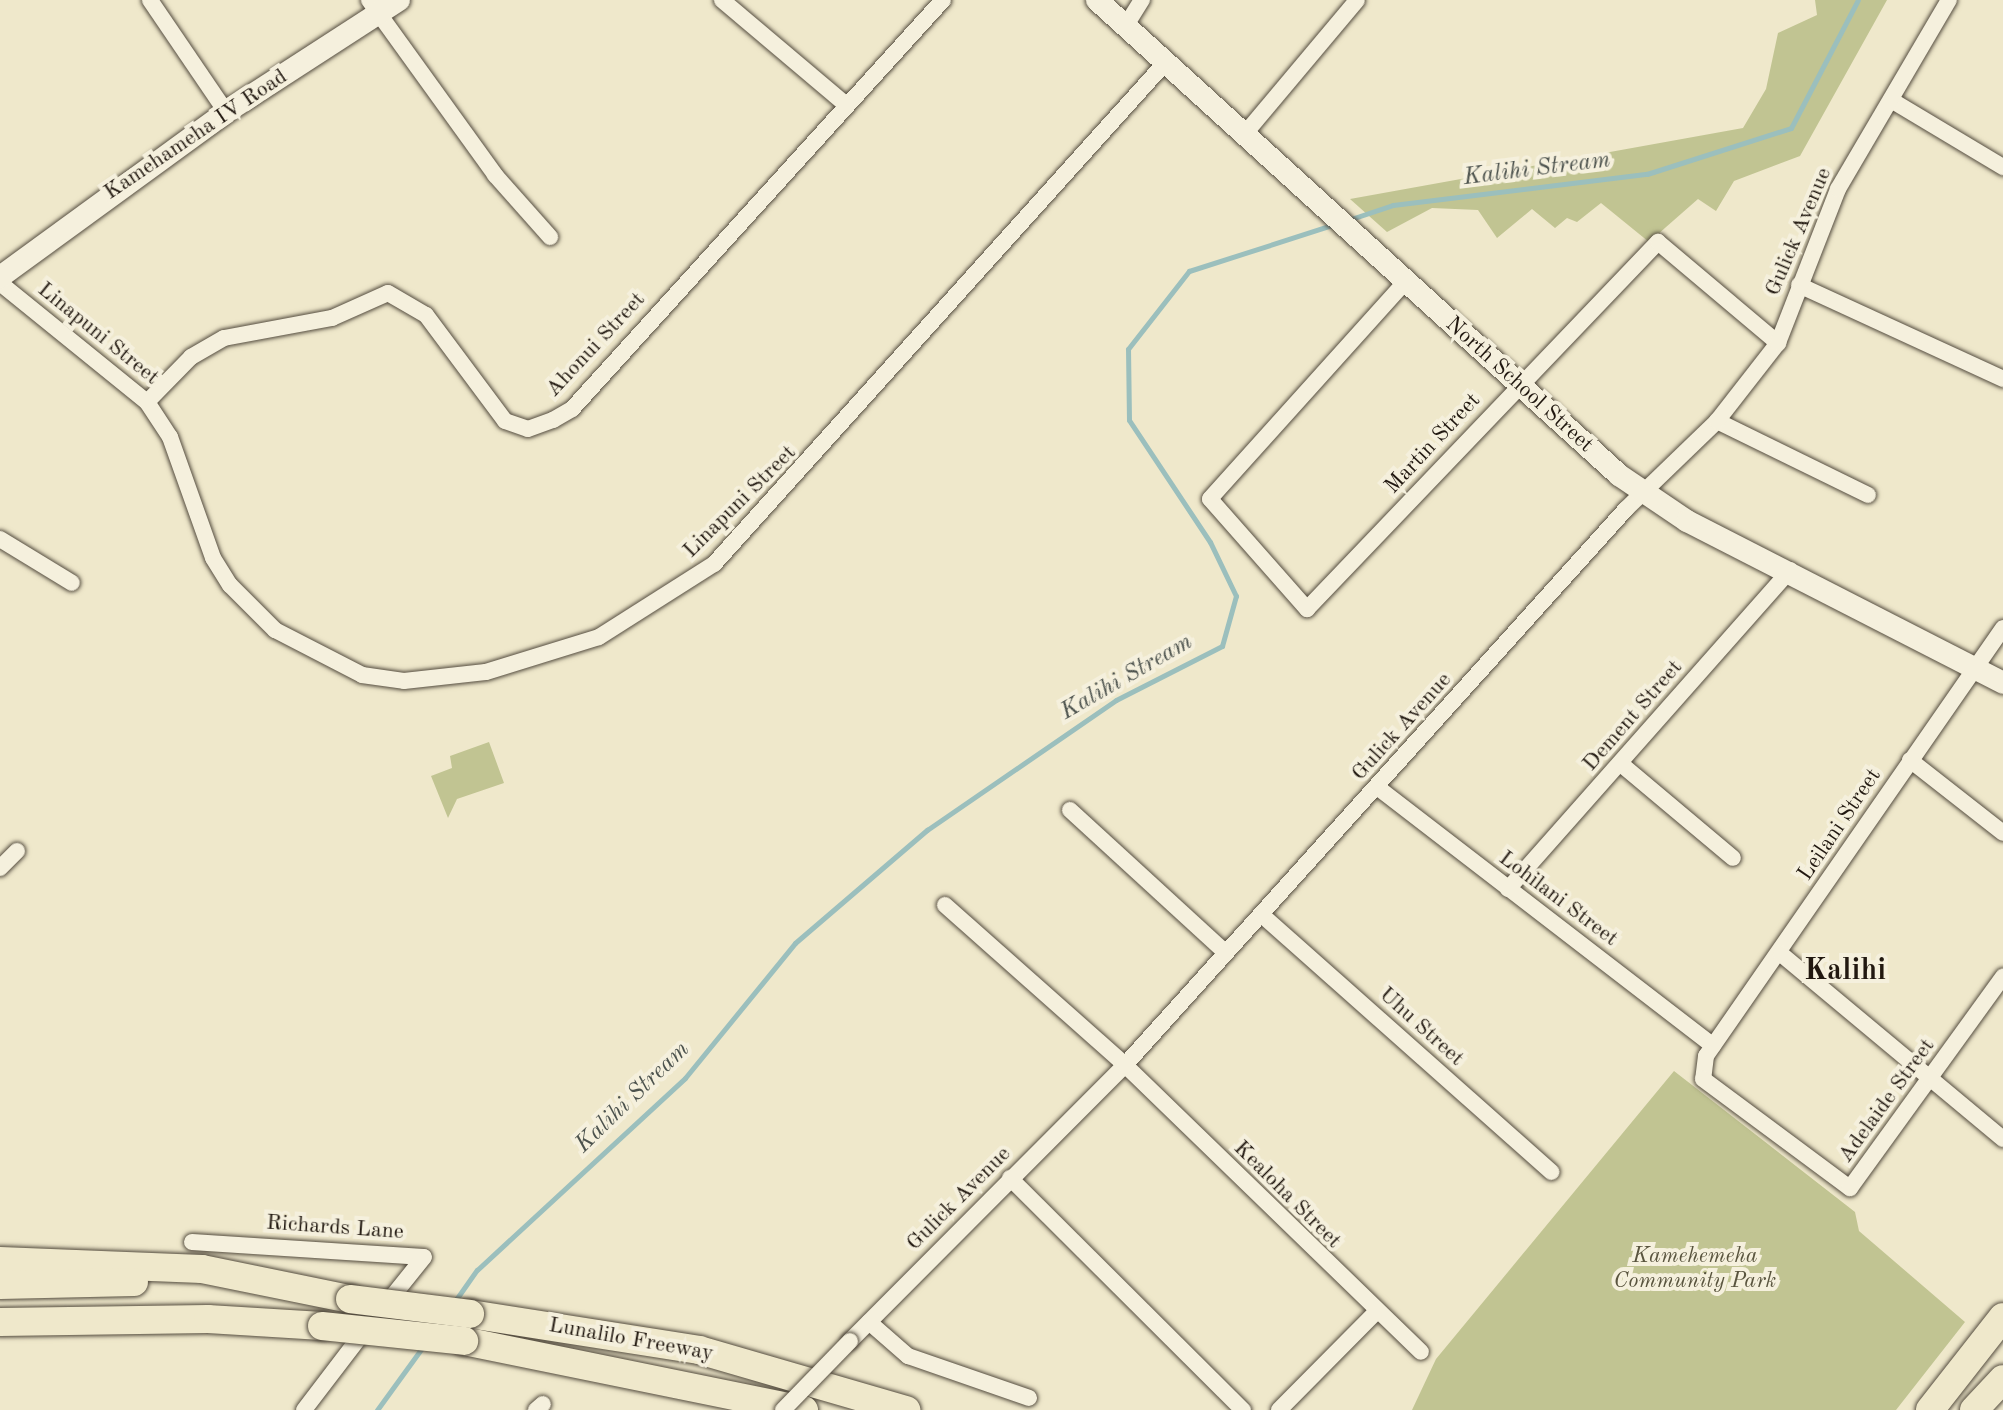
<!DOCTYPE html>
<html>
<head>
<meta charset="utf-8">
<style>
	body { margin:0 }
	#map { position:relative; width:2003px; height:1410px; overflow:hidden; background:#efe8cb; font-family:"Old Standard TT",serif }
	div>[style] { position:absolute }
	.green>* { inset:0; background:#c1c492 }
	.stream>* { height:5px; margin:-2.5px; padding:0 2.5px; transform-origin:2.5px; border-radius:2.5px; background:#9bbfbd }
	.roads { filter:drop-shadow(0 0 2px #544c3f) drop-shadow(0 0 2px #544c3f) }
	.street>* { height:16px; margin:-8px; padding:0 8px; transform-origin:8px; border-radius:8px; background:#f5f0dd }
	.secondary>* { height:22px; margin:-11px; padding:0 11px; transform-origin:11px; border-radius:11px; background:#f5f0dd }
	.highway>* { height:28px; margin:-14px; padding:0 14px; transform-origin:14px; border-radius:14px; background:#efe8cb }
	.bridges { filter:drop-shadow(0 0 2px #544c3f) drop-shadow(0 0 2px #544c3f) }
	.street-bridge>* { height:16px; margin:-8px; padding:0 8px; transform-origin:8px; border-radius:8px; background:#f5f0dd }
	.highway-bridge>* { height:28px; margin:-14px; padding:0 14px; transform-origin:14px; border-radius:14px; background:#efe8cb }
	span { translate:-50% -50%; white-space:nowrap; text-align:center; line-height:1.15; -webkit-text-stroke:8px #f5f0dd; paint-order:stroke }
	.street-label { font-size:22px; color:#211810 }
	.park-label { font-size:22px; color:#59543e; font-style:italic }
	.water-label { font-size:24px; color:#4c524d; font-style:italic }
	.district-label { font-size:30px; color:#211810; font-weight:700 }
</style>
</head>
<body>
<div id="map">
	<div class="green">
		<div style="clip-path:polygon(1815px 0,1887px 0,1800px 156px,1734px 181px,1716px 211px,1698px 199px,1649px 242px,1601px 203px,1577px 222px,1567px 218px,1555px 228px,1532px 209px,1497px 238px,1478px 210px,1432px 208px,1387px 232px,1350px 199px,1743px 128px,1766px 89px,1778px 33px,1817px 15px)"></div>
		<div style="clip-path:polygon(489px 742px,504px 783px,457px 799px,448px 818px,431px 776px,452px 768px,450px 756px)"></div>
		<div style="clip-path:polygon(1674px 1071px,1855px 1212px,1859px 1231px,1965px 1322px,1896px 1410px,1412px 1410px,1436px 1359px)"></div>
	</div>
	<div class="stream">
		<div style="left:1348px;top:220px;width:47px;rotate:-18.4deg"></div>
		<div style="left:1393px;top:205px;width:256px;rotate:-7deg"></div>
		<div style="left:1647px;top:174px;width:151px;rotate:-17.7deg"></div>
		<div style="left:1791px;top:128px;width:144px;rotate:-62.4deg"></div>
		<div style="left:455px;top:1301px;width:38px;rotate:-55deg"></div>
		<div style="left:477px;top:1270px;width:283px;rotate:-42.7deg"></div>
		<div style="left:685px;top:1078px;width:174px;rotate:-50.8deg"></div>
		<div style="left:795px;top:943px;width:174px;rotate:-40.6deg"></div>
		<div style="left:927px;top:830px;width:229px;rotate:-34.5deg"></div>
		<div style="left:1116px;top:700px;width:119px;rotate:-27deg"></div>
		<div style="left:1222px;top:646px;width:52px;rotate:-74.4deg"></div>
		<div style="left:1236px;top:596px;width:60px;rotate:-115.7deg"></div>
		<div style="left:1210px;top:542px;width:146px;rotate:-123.6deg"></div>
		<div style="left:1129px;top:420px;width:71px;rotate:-90.8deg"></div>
		<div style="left:1128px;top:349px;width:99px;rotate:-52deg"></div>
		<div style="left:1189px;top:271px;width:153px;rotate:-17.8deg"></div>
		<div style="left:377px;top:1410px;width:80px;rotate:-54.1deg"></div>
	</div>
	<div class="roads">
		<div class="street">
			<div style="left:150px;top:0;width:135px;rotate:55.8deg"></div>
			<div style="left:369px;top:0;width:216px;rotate:54.2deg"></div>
			<div style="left:495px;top:175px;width:83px;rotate:48.4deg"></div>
			<div style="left:722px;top:0;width:160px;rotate:40.2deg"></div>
			<div style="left:1125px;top:27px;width:32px;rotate:-58deg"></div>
			<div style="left:1891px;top:100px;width:131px;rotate:30.9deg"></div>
			<div style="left:1243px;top:136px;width:177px;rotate:-50deg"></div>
			<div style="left:1406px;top:281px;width:293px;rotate:132deg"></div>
			<div style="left:1210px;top:499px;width:147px;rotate:48.6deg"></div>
			<div style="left:1307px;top:609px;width:508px;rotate:-46.28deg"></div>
			<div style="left:1658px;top:242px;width:157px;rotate:40.1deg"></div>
			<div style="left:0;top:283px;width:189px;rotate:39deg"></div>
			<div style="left:147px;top:402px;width:42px;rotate:56.7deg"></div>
			<div style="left:170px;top:437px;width:128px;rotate:70.4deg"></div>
			<div style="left:213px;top:558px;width:32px;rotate:58deg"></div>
			<div style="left:230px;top:585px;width:64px;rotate:45deg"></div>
			<div style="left:275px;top:630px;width:98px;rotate:27.3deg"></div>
			<div style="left:362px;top:675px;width:42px;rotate:8.1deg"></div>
			<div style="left:404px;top:681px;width:82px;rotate:-6.3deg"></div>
			<div style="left:486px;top:672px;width:118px;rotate:-17.2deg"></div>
			<div style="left:599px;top:637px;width:136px;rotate:-32.4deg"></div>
			<div style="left:714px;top:564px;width:674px;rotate:-48.01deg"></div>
			<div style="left:1799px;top:285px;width:225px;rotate:24.7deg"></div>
			<div style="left:147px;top:402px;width:63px;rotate:-45.6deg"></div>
			<div style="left:191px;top:357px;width:38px;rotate:-30deg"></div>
			<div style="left:224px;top:338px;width:110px;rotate:-10.5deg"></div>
			<div style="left:332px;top:318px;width:61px;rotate:-24.1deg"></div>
			<div style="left:388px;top:293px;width:44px;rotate:30.1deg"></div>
			<div style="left:426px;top:315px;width:132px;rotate:53.3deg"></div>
			<div style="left:505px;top:421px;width:24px;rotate:19deg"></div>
			<div style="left:528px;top:429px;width:27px;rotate:-20deg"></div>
			<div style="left:553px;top:420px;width:22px;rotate:-30deg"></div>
			<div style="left:572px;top:409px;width:552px;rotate:-47.79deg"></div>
			<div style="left:1717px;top:421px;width:168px;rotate:26.1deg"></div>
			<div style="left:0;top:539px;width:84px;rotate:31.4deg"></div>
			<div style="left:2003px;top:628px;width:521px;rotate:124.76deg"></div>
			<div style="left:1706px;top:1056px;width:23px;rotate:97deg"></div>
			<div style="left:1703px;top:1079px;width:183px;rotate:36.6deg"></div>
			<div style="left:1850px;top:1188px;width:261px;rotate:-54.1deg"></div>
			<div style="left:1910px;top:760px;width:118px;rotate:38.1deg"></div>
			<div style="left:1621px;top:764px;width:146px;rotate:40deg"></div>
			<div style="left:1377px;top:787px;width:424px;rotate:37.6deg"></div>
			<div style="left:1070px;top:810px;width:209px;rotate:42.5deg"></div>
			<div style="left:0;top:868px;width:24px;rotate:-45deg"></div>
			<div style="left:1508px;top:889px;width:426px;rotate:-48.5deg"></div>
			<div style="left:945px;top:905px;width:241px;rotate:41.6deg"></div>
			<div style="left:1125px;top:1065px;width:412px;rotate:44.1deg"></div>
			<div style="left:1262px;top:915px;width:387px;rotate:41.6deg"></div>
			<div style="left:1781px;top:954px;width:289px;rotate:39.8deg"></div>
			<div style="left:1010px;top:1178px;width:329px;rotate:44.9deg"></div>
			<div style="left:192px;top:1242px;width:232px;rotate:3.7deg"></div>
			<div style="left:424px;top:1257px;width:65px;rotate:128.8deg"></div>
			<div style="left:869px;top:1322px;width:52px;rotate:41.1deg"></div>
			<div style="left:908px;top:1356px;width:128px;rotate:19.1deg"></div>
			<div style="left:850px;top:1341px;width:390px;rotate:-45.1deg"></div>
			<div style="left:1125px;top:1065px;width:748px;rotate:-47.98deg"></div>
			<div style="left:1626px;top:509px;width:127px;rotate:-44deg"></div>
			<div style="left:1717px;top:421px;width:99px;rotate:-52deg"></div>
			<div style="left:1778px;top:343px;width:165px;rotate:-68.7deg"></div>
			<div style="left:1838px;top:189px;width:219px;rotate:-59.6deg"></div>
			<div style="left:304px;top:1410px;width:102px;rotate:-52.6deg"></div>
			<div style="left:536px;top:1410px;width:9px;rotate:-41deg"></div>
			<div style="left:1279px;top:1410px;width:135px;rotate:-45.3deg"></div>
		</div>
		<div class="secondary">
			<div style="left:1097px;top:0;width:706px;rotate:42.3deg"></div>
			<div style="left:1619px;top:475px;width:82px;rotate:34.1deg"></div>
			<div style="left:1687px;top:521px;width:355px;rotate:27.1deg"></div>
			<div style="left:0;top:277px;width:280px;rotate:-36.1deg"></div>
			<div style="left:226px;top:112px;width:206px;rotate:-32.9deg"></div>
		</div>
		<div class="highway">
			<div style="left:0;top:1261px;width:202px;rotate:2.3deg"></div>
			<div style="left:202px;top:1269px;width:151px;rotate:11.5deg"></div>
			<div style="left:0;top:1285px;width:134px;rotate:-1.3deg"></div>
			<div style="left:470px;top:1314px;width:232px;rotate:8.9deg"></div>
			<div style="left:699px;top:1350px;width:216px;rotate:16.2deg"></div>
			<div style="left:0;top:1322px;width:208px;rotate:-0.8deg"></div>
			<div style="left:208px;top:1319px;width:114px;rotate:3.5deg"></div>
			<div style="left:464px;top:1341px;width:347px;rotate:11.5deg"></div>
			<div style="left:1930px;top:1410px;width:118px;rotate:-51.9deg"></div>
			<div style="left:1974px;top:1410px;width:42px;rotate:-46.9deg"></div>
		</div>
	</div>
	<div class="bridges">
		<div class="street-bridge">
			<div style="left:783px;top:1410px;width:96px;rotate:-45.8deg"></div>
		</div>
		<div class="highway-bridge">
			<div style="left:350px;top:1299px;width:121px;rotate:7.1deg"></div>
			<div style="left:322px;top:1326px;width:143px;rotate:6deg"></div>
		</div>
	</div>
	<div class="street-label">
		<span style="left:196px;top:135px;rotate:-34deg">Kamehameha IV Road</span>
		<span style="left:1799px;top:232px;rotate:-67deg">Gulick Avenue</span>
		<span style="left:98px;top:334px;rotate:39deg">Linapuni Street</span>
		<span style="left:596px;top:345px;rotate:-47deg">Ahonui Street</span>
		<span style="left:1519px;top:385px;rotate:42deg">North School Street</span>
		<span style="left:1433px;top:444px;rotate:-47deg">Martin Street</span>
		<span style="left:740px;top:502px;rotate:-45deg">Linapuni Street</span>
		<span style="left:1633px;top:716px;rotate:-49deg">Dement Street</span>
		<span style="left:1402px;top:727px;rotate:-48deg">Gulick Avenue</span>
		<span style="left:1840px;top:825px;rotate:-56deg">Leilani Street</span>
		<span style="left:1558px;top:899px;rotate:37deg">Lohilani Street</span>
		<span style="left:1421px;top:1027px;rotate:42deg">Uhu Street</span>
		<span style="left:1887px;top:1101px;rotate:-54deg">Adelaide Street</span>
		<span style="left:1287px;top:1195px;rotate:45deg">Kealoha Street</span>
		<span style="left:959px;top:1199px;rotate:-45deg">Gulick Avenue</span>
		<span style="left:335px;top:1228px;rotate:4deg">Richards Lane</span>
		<span style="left:631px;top:1340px;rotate:10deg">Lunalilo Freeway</span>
	</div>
	<div class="park-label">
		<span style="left:1695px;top:1269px">Kamehemeha<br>Community Park</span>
	</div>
	<div class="water-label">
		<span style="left:1537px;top:170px;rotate:-7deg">Kalihi Stream</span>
		<span style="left:1127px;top:678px;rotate:-30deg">Kalihi Stream</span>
		<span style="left:633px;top:1098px;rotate:-44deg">Kalihi Stream</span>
	</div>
	<div class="district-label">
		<span style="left:1845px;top:971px">Kalihi</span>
	</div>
</div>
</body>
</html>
